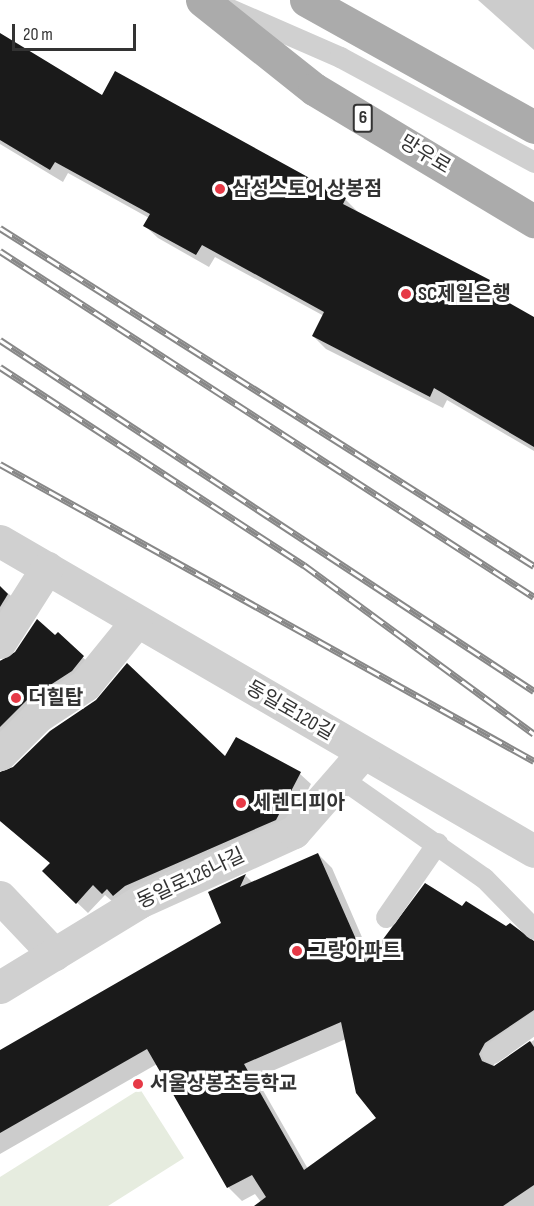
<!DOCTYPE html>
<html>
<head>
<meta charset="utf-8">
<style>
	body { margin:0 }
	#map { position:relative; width:534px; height:1206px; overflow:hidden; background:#fff; font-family:"Sofia Sans Condensed","Noto Sans KR",sans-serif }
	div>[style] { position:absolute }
	.green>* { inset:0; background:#e6ecdf }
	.shadow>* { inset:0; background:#0003 }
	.building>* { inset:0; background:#1a1a1a }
	.lane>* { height:21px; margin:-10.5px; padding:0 10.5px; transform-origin:10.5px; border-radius:10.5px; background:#d0d0d0 }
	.street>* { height:33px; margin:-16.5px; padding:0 16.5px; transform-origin:16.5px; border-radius:16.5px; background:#d0d0d0 }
	.primary>* { height:33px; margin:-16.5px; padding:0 16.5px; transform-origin:16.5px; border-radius:16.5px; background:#ababab }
	.rail>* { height:7px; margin-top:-3.5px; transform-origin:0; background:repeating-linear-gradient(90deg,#fff 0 14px,#888 0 28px); box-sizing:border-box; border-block:2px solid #888 }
	.dots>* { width:16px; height:16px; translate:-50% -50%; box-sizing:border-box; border:3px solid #fff; border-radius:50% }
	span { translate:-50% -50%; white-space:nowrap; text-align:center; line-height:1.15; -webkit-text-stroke:6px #fff; paint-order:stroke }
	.shield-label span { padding:2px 4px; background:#fff; border:2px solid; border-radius:4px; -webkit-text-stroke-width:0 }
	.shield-label { font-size:18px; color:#333; font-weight:700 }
	.street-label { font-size:20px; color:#333 }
	.poi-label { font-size:20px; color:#333; font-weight:700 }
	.left { translate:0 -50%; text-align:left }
	.scale { position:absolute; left:12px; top:24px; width:124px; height:27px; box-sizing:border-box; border:3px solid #333; border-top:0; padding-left:8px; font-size:18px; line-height:21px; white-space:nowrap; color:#333; -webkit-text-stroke:4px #fff; paint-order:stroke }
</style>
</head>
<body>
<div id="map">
	<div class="green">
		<div style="clip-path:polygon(140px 1089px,184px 1158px,108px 1206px,0 1206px,0 1177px)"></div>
	</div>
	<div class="shadow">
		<div style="clip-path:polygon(478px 0,534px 0,534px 50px)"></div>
		<div style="clip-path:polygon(0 34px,102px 97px,116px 73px,345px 199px,358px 212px,489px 281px,501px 294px,499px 299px,534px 320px,534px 451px,447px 400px,443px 408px,326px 349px,313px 336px,324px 316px,215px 257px,209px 267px,158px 238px,145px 226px,149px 218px,68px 173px,63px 182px,0 144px)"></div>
		<div style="clip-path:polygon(0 587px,20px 603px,0 638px)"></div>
		<div style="clip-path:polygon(58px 634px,94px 668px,0 749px,0 660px,10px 660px)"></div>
		<div style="clip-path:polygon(236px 739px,300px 774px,311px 784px,287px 830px,114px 903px,105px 895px,88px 913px,44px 871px,51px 864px,0 821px,0 772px,225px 759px)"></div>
		<div style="clip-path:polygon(evenodd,318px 854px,332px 868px,371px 958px,463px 908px,534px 942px,534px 1030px,498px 1056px,493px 1067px,534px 1040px,534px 1206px,264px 1206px,255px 1194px,242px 1201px,229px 1188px,157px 1064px,0 1154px,0 1051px,223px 924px,210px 892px,246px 876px,253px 883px,318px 854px,346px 1039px,378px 1118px,308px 1169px,256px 1078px,346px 1039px)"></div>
	</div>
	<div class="building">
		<div style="clip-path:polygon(0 33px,102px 95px,115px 71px,346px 198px,343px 204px,490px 280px,485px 289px,534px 317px,534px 447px,434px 388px,430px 397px,312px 336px,324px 312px,202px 245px,196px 255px,143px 226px,150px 214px,55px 162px,50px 170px,0 140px)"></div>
		<div style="clip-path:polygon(0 586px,8px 594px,0 607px)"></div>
		<div style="clip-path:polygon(37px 619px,55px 635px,58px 632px,84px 656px,72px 671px,27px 700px,0 727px,0 661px,15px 652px)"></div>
		<div style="clip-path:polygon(127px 663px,225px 756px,236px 737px,301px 772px,276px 820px,125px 886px,113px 896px,107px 889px,102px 894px,93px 885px,76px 904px,42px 871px,50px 863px,0 821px,0 772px,13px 767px,50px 731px,96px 700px)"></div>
		<div style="clip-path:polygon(evenodd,318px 853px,366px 962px,425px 883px,462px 906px,466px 901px,506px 926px,510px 923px,534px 941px,534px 1010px,485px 1043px,479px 1054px,482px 1061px,494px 1066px,530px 1041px,534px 1047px,534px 1185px,503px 1206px,254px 1206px,266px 1197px,252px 1175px,227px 1188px,147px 1049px,0 1133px,0 1050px,221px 923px,208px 892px,246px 874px,240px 887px,318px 853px,341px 1022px,356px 1093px,376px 1118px,304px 1170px,244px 1064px,341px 1022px)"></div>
	</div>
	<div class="lane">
		<div style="left:223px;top:6px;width:128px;rotate:23.6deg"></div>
		<div style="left:340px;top:57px;width:221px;rotate:28.4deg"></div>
		<div style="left:341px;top:778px;width:174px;rotate:35deg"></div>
		<div style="left:484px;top:878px;width:71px;rotate:45.6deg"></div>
		<div style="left:386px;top:917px;width:90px;rotate:-55.4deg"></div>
		<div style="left:492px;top:1053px;width:52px;rotate:-35.5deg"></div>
	</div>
	<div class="street">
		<div style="left:0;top:541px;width:617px;rotate:30.14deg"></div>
		<div style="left:0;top:642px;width:88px;rotate:-57.6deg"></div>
		<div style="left:0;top:754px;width:54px;rotate:-45deg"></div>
		<div style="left:38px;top:716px;width:56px;rotate:-33.4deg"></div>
		<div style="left:85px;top:685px;width:81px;rotate:-51deg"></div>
		<div style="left:0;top:897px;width:79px;rotate:46.5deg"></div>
		<div style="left:0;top:987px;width:163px;rotate:-31.4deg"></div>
		<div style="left:139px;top:902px;width:170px;rotate:-24.3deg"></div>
		<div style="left:294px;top:832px;width:105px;rotate:-48.9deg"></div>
	</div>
	<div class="primary">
		<div style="left:202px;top:0;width:143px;rotate:38.5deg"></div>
		<div style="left:314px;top:89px;width:257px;rotate:31deg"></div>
		<div style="left:306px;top:0;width:261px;rotate:29.1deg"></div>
	</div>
	<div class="rail">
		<div style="left:0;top:228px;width:632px;rotate:32.33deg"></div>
		<div style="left:0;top:251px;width:636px;rotate:32.94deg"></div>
		<div style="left:0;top:340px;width:639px;rotate:33.32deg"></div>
		<div style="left:0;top:367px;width:363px;rotate:33.1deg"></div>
		<div style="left:304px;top:565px;width:285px;rotate:36.3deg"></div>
		<div style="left:0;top:464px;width:611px;rotate:29.08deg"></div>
	</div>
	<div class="dots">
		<div style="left:220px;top:189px;background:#e63946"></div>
		<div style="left:406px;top:294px;background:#e63946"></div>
		<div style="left:16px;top:698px;background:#e63946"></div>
		<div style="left:241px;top:803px;background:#e63946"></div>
		<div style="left:297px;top:951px;background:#e63946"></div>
		<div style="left:138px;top:1084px;background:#e63946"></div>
	</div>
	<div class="shield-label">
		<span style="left:363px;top:118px">6</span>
	</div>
	<div class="street-label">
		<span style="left:425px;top:155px;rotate:31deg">망우로</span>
		<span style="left:290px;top:711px;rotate:30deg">동일로120길</span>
		<span style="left:191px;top:879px;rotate:-25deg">동일로126나길</span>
	</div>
	<div class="poi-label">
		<span class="left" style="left:232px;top:189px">삼성스토어 상봉점</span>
		<span class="left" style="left:418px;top:294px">SC제일은행</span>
		<span class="left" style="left:28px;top:698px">더힐탑</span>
		<span class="left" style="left:253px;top:803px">세렌디피아</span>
		<span class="left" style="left:309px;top:951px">그랑아파트</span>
		<span class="left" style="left:150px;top:1084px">서울상봉초등학교</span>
	</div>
	<div class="scale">20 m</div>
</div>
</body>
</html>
